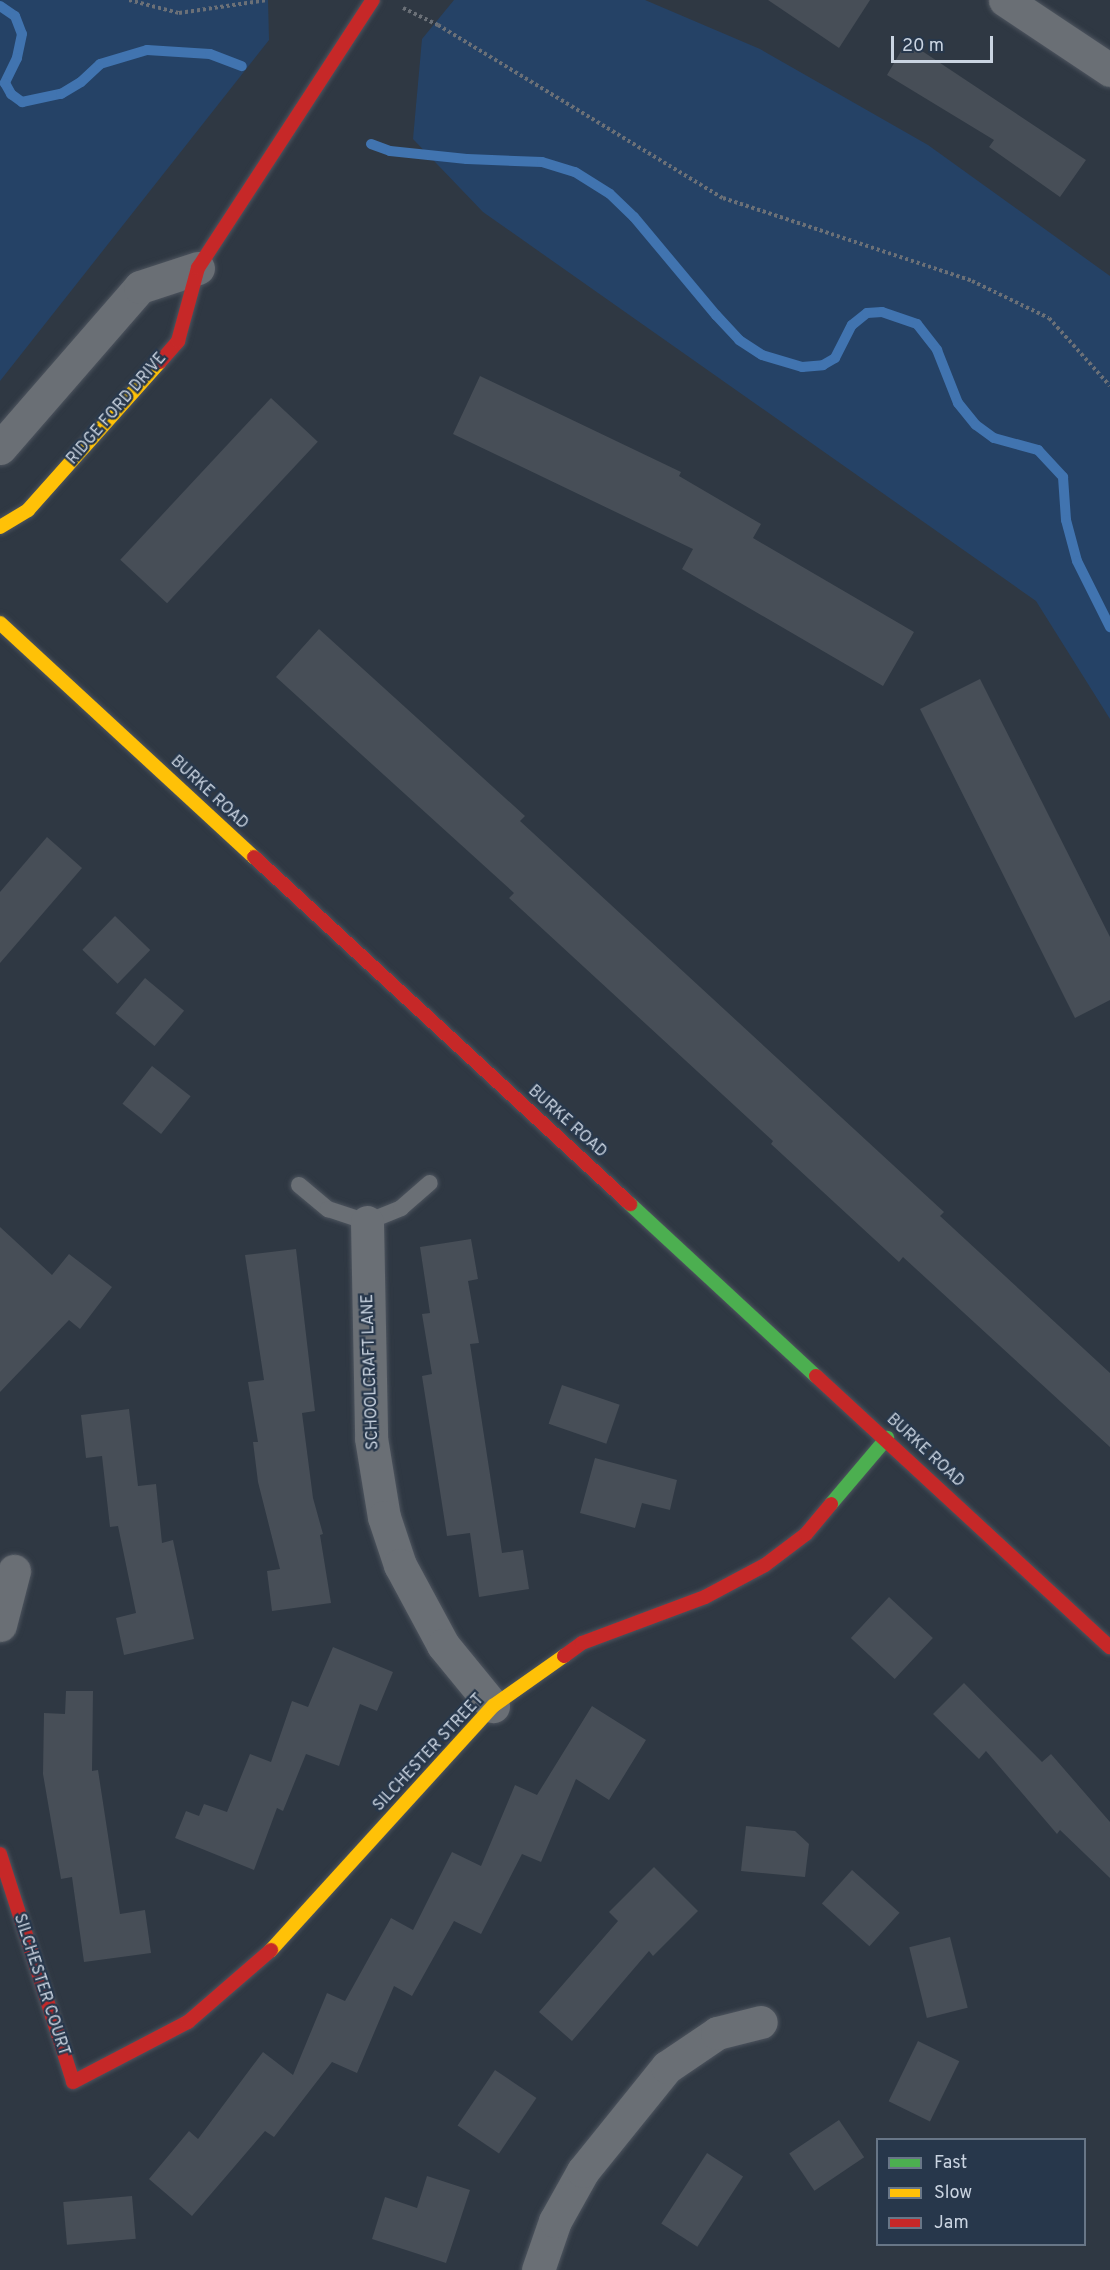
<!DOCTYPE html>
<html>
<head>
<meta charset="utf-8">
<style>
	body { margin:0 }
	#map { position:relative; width:1110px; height:2270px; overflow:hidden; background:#2f3843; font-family:Overpass,sans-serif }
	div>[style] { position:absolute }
	.green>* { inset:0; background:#254266 }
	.stream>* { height:10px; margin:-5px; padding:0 5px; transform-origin:5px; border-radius:5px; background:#4174b0 }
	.building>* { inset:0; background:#474e57; transform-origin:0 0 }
	.path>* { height:4px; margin-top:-2px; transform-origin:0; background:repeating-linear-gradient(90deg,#6b7077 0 3px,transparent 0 6px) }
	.roads { filter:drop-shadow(0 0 2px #4d545e) drop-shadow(0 0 2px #4d545e) }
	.lane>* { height:16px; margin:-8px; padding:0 8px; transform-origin:8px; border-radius:8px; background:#6a6f75 }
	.street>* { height:33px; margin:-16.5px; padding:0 16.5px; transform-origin:16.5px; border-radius:16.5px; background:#6a6f75 }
	.fast>* { height:14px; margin:-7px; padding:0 7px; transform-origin:7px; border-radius:7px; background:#4caf50 }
	.slow>* { height:14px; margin:-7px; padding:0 7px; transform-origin:7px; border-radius:7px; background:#ffc107 }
	.jam>* { height:14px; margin:-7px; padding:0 7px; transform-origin:7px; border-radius:7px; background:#c62828 }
	span { translate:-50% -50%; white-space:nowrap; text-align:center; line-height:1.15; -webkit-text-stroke:4.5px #27374b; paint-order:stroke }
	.street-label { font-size:16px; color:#cad4e1 }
	.legend { position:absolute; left:876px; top:2138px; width:210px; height:108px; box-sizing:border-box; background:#27374b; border:2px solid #687687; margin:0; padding:8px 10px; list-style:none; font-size:18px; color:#cad4e1 }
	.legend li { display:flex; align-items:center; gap:12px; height:30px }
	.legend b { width:30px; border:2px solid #687687 }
	.scale { position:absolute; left:891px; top:36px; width:102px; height:27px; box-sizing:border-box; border:3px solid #cad4e1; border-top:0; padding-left:8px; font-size:18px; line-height:21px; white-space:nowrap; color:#cad4e1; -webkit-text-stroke:4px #27374b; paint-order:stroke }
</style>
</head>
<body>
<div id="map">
	<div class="green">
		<div style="clip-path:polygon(0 0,268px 0,269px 40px,0 381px)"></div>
		<div style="clip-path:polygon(454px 0,645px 0,760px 49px,928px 145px,1110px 276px,1110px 719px,1036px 601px,483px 212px,413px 139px,422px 39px)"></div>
	</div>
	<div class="stream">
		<div style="left:0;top:6px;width:18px;rotate:34deg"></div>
		<div style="left:15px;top:16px;width:19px;rotate:69deg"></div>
		<div style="left:22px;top:34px;width:25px;rotate:102deg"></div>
		<div style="left:17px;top:58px;width:28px;rotate:116deg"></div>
		<div style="left:5px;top:83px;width:13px;rotate:61deg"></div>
		<div style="left:11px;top:94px;width:14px;rotate:36deg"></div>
		<div style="left:22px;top:102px;width:40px;rotate:-12deg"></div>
		<div style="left:61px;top:94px;width:23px;rotate:-31deg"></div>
		<div style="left:81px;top:82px;width:26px;rotate:-43deg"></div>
		<div style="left:100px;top:64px;width:49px;rotate:-16.6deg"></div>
		<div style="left:147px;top:50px;width:63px;rotate:3.6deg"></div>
		<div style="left:210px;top:54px;width:34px;rotate:21deg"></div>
		<div style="left:371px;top:144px;width:20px;rotate:20deg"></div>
		<div style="left:390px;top:151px;width:77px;rotate:5.9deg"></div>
		<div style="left:467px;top:159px;width:75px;rotate:2.3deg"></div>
		<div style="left:542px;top:162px;width:34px;rotate:17deg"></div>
		<div style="left:575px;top:172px;width:41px;rotate:32.2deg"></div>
		<div style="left:610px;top:194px;width:33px;rotate:44deg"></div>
		<div style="left:634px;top:217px;width:128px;rotate:50.1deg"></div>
		<div style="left:716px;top:315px;width:34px;rotate:47deg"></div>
		<div style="left:739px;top:340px;width:27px;rotate:33deg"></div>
		<div style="left:762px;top:355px;width:42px;rotate:16.7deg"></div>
		<div style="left:802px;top:367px;width:21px;rotate:-5deg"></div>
		<div style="left:823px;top:365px;width:14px;rotate:-30deg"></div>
		<div style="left:835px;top:358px;width:37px;rotate:-63deg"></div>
		<div style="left:852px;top:325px;width:19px;rotate:-39deg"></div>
		<div style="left:867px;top:313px;width:15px;rotate:-4deg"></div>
		<div style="left:882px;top:312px;width:37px;rotate:19deg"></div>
		<div style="left:917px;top:324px;width:33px;rotate:52deg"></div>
		<div style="left:937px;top:350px;width:57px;rotate:68.4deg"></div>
		<div style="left:958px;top:403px;width:28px;rotate:51deg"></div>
		<div style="left:976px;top:425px;width:22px;rotate:36deg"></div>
		<div style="left:994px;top:438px;width:46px;rotate:15.3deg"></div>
		<div style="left:1038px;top:450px;width:37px;rotate:47deg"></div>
		<div style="left:1063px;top:477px;width:43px;rotate:86deg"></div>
		<div style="left:1066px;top:520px;width:42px;rotate:75deg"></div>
		<div style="left:1077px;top:561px;width:74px;rotate:63.4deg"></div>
	</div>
	<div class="building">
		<div style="clip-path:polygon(768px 0,870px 0,839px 48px)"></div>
		<div style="clip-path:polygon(907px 41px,1086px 160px,1060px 197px,989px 147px,994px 140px,887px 75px)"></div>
		<div style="clip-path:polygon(480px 376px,681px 472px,679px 476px,761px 524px,753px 538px,914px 632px,883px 686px,682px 569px,693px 549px,453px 434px)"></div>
		<div style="left:271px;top:398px;width:64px;height:221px;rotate:43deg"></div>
		<div style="clip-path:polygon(319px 629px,525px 816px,520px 821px,944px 1212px,940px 1216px,1110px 1373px,1110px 1447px,903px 1257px,899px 1262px,771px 1144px,773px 1141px,509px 898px,514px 893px,276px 677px)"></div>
		<div style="clip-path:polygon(980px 679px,1110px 937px,1110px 1000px,1075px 1018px,920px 709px)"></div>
		<div style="clip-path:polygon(47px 837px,82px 868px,0 963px,0 892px)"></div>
		<div style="left:115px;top:916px;width:49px;height:47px;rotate:44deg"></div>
		<div style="left:145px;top:978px;width:51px;height:46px;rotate:40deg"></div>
		<div style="left:152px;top:1066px;width:49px;height:48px;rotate:38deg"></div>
		<div style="clip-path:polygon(0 1227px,52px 1275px,69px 1254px,112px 1287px,80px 1329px,69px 1320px,0 1392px)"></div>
		<div style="clip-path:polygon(471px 1239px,478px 1279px,468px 1281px,479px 1343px,470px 1344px,502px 1553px,523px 1550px,529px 1589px,479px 1597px,470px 1533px,447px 1536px,422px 1376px,432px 1374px,422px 1314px,430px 1313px,420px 1247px)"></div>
		<div style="clip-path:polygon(296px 1249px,315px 1411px,302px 1413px,313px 1498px,323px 1534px,320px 1535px,331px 1603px,272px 1611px,267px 1571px,280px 1569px,258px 1482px,253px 1442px,258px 1442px,248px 1382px,264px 1380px,245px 1255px)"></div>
		<div style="left:562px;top:1385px;width:61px;height:41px;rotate:19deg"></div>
		<div style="clip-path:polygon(129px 1409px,138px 1486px,156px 1484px,162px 1543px,173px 1540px,194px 1639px,124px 1655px,116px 1618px,136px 1613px,118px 1526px,110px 1527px,102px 1456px,86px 1458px,81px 1415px)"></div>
		<div style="clip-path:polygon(595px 1458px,677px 1480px,670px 1510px,642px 1503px,635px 1528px,580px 1513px)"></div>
		<div style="left:889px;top:1597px;width:60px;height:56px;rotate:43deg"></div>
		<div style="clip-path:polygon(333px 1647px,393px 1672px,377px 1711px,360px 1704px,339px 1766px,306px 1754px,283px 1811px,277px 1808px,254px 1870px,175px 1838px,186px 1811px,199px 1816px,204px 1804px,227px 1812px,250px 1754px,271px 1762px,292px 1701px,308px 1707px)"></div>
		<div style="clip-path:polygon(964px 1683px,1042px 1762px,1051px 1754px,1110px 1822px,1110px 1878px,1060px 1830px,1057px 1834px,986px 1751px,979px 1759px,933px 1714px)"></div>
		<div style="clip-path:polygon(66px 1691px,93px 1691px,92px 1771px,98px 1770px,120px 1914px,145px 1910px,151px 1953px,84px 1962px,72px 1877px,61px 1879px,43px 1774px,44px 1713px,65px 1714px)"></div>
		<div style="clip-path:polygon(592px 1706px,646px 1740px,609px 1800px,576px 1779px,541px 1862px,522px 1854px,481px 1934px,454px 1921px,412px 1996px,394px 1986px,357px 2073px,332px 2062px,274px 2137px,265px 2131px,192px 2216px,149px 2179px,189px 2131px,198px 2139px,263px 2052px,293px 2075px,327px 1993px,345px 2001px,391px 1918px,413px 1930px,452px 1852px,481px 1866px,515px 1785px,537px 1795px)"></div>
		<div style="clip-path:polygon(746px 1826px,795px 1831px,809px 1844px,805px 1877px,741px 1871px)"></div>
		<div style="clip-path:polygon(654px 1867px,698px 1911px,653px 1956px,649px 1951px,572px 2041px,539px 2012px,618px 1921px,609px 1912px)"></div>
		<div style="left:852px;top:1870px;width:64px;height:45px;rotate:42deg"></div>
		<div style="left:950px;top:1937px;width:73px;height:42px;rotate:76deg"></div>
		<div style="left:918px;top:2041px;width:46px;height:67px;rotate:26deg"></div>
		<div style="left:495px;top:2070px;width:50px;height:67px;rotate:34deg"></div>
		<div style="left:839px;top:2120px;width:45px;height:60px;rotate:56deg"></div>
		<div style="left:707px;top:2153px;width:43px;height:84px;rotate:33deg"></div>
		<div style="clip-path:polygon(427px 2176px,470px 2190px,446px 2263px,372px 2239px,385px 2197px,417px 2208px)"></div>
		<div style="left:132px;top:2196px;width:43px;height:69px;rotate:85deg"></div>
	</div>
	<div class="path">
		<div style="left:129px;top:0;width:52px;rotate:14.6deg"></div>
		<div style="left:179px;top:13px;width:89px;rotate:-8.4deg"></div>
		<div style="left:403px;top:8px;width:39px;rotate:26deg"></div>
		<div style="left:438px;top:25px;width:333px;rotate:31.3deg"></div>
		<div style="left:723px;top:198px;width:262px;rotate:18.4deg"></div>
		<div style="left:972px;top:281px;width:85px;rotate:25.7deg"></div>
		<div style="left:1049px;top:318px;width:91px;rotate:48.1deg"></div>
	</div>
	<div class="roads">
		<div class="lane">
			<div style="left:299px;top:1185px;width:38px;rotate:40deg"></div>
			<div style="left:328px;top:1209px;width:41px;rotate:18.4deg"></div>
			<div style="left:367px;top:1222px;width:37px;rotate:-22deg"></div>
			<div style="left:401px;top:1208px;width:38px;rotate:-41deg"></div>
		</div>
		<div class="street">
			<div style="left:1005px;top:0;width:126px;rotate:33.7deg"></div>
			<div style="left:0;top:448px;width:213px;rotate:-49deg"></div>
			<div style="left:140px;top:287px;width:61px;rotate:-18.1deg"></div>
			<div style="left:367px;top:1222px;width:216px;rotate:88.9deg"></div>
			<div style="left:371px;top:1438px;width:80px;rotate:80.7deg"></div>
			<div style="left:384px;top:1517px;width:51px;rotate:71.6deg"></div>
			<div style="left:400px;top:1565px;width:91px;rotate:61.7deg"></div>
			<div style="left:443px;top:1645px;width:79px;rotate:50.7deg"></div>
			<div style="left:0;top:1625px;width:56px;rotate:-75.5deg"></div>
			<div style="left:538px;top:2270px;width:52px;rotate:-70.9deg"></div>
			<div style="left:555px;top:2221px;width:57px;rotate:-60.8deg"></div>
			<div style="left:583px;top:2171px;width:134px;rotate:-51.1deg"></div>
			<div style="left:667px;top:2067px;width:60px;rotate:-34.2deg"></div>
			<div style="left:717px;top:2033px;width:45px;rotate:-14deg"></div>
		</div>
		<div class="fast">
			<div style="left:630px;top:1204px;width:253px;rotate:42.8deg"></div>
			<div style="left:831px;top:1504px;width:87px;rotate:-49.7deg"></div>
		</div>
		<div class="slow">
			<div style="left:0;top:527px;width:33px;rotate:-31deg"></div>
			<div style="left:28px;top:510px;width:198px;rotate:-48.3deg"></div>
			<div style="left:0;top:623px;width:345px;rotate:42.7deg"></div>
			<div style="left:271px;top:1950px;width:330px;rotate:-47.7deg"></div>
			<div style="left:493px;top:1706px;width:87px;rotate:-35.2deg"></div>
		</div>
		<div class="jam">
			<div style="left:160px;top:362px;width:28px;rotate:-49deg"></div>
			<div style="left:178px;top:341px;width:76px;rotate:-74.7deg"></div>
			<div style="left:198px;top:268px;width:320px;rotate:-56.9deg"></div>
			<div style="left:254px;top:857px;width:512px;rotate:42.7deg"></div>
			<div style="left:816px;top:1376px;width:400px;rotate:42.7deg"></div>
			<div style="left:564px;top:1656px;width:22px;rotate:-36deg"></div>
			<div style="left:582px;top:1643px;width:131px;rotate:-20.5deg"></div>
			<div style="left:705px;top:1597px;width:68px;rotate:-28.1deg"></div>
			<div style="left:765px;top:1565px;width:51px;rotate:-37.1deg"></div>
			<div style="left:806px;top:1534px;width:39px;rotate:-50deg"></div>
			<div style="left:0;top:1854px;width:239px;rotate:72.2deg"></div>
			<div style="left:73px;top:2082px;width:130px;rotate:-27.6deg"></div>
			<div style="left:188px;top:2022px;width:110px;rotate:-40.9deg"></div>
		</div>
	</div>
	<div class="street-label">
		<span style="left:117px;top:409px;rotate:-49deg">RIDGE FORD DRIVE</span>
		<span style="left:209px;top:793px;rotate:43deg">BURKE ROAD</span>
		<span style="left:567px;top:1122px;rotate:42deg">BURKE ROAD</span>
		<span style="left:371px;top:1372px;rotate:-92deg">SCHOOLCRAFT LANE</span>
		<span style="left:925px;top:1451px;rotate:43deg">BURKE ROAD</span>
		<span style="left:429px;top:1753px;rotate:-47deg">SILCHESTER STREET</span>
		<span style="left:41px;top:1985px;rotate:72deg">SILCHESTER COURT</span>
	</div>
	<ul class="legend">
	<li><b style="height:8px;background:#4caf50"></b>Fast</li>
	<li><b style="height:8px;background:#ffc107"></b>Slow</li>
	<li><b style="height:8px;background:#c62828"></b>Jam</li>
	</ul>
	<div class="scale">20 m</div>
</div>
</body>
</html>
